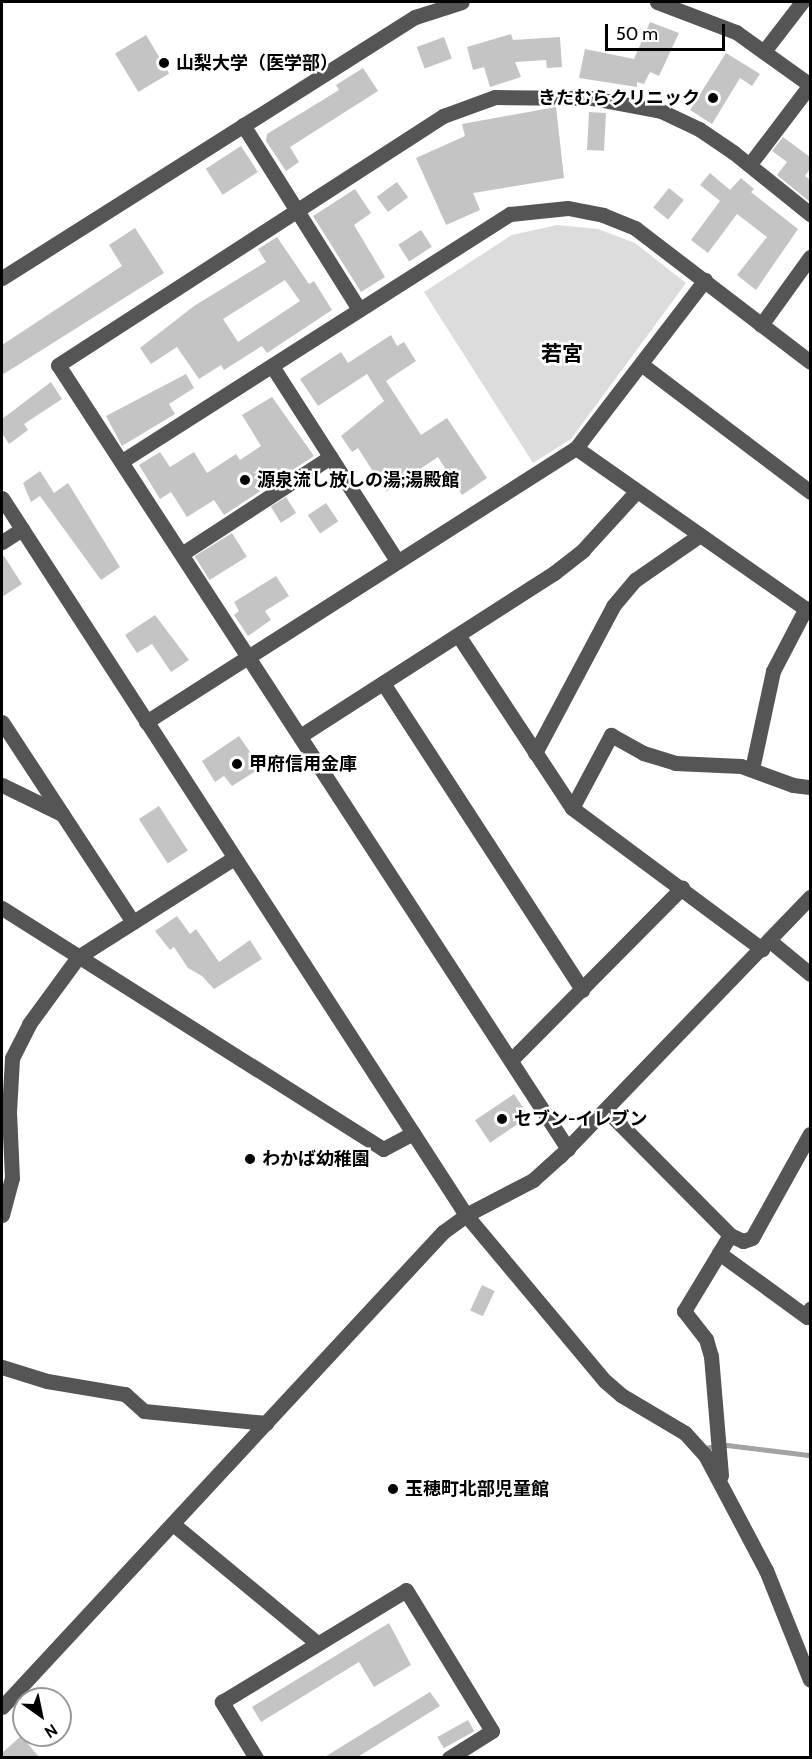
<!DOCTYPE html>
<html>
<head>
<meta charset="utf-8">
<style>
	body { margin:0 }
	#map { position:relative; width:812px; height:1759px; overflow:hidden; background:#fff; font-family:Cabin,"Noto Sans JP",sans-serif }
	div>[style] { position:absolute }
	.green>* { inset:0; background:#dcdcdc }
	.stream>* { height:4.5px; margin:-2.25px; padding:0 2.25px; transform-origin:2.25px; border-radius:2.25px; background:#a3a3a3 }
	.building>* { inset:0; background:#c4c4c4; transform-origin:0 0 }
	.minor>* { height:15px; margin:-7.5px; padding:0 7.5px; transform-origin:7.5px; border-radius:7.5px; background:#555 }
	.dots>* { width:16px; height:16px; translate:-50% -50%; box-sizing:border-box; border:3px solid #fff; border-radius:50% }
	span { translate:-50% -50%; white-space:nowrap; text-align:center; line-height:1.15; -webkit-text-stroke:5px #fff; paint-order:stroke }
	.poi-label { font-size:18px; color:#000; font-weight:700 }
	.left { translate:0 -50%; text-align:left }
	.right { translate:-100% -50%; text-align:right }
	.quarter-label { font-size:21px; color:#000; font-weight:700 }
	.frame { position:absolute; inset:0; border:3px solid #000; pointer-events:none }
	.north { position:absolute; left:12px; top:1687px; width:60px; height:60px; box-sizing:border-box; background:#fff; border:2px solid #999; border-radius:50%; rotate:147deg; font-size:16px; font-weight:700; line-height:24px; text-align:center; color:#000 }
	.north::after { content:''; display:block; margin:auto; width:21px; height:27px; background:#000; clip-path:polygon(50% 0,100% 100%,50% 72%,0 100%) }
	.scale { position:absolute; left:605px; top:24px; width:120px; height:27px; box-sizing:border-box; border:3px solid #000; border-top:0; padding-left:8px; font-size:18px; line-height:21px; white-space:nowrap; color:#000; -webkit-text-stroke:4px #fff; paint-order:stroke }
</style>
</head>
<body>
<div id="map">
	<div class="green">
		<div style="clip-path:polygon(557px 225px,598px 229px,635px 243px,686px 283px,571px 439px,533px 463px,424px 292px,512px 235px)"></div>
	</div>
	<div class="stream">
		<div style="left:703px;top:1448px;width:24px;rotate:-7deg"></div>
		<div style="left:727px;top:1445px;width:84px;rotate:6.9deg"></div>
	</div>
	<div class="building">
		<div style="clip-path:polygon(650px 22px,679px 33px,659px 76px,650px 72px,644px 84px,637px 82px,637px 87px,579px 78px,585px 49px,634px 59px)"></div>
		<div style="clip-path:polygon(511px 34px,513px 40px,560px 37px,562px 67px,547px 68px,546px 60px,515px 62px,521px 77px,490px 87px,484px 67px,473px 70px,467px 47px)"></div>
		<div style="left:146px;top:35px;width:45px;height:36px;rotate:59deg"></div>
		<div style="left:444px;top:37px;width:23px;height:29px;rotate:70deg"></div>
		<div style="clip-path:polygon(726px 53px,760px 74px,752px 86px,740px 78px,712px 124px,690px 110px)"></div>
		<div style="clip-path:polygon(363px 68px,378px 91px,290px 147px,299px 162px,286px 171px,266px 141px,267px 134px,339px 90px,336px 85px)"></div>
		<div style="clip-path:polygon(556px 107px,564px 178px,473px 193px,480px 210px,446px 225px,416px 158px,465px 136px,462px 124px)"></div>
		<div style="left:589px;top:112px;width:17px;height:38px;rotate:3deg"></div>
		<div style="clip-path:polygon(783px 137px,810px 157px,810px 169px,805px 176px,810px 180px,810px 202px,777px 175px,787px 162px,772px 151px)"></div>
		<div style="left:241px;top:146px;width:31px;height:42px;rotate:57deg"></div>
		<div style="clip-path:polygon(710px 173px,730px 190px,741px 178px,754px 189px,751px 192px,798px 229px,756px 290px,737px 275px,767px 237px,737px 214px,708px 253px,691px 240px,720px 201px,700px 185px)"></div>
		<div style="left:397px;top:182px;width:19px;height:25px;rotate:54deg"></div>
		<div style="left:669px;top:188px;width:19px;height:25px;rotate:39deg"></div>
		<div style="clip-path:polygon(355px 189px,371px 213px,354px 225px,385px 277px,361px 292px,313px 216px)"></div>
		<div style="clip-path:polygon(135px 228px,164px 273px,2px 375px,2px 345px,122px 266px,109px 245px)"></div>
		<div style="left:421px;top:230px;width:20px;height:27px;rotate:57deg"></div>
		<div style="clip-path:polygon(evenodd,277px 237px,309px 284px,314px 281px,332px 310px,267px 353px,262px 346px,224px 370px,221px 365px,199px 379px,177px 347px,151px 364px,140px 348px,194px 306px,266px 262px,258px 249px,277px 237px,285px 280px,300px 301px,238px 342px,223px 319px,285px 280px)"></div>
		<div style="clip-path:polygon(391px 335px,397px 346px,404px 342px,416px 361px,386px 381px,421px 435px,447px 418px,487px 478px,462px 495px,438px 457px,386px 492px,358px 448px,352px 452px,341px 436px,384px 401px,367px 374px,318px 406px,300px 379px,341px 352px,348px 363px)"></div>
		<div style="clip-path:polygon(186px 374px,194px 388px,169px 404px,175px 414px,122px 446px,106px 416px)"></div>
		<div style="clip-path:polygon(51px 382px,62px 399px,24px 424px,28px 430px,9px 444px,2px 433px,2px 419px)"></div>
		<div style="clip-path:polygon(272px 397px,314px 456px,224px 515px,214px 500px,187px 517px,171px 492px,160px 499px,139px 465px,160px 452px,170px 467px,194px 452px,207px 473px,236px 454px,240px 460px,261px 446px,242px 415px)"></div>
		<div style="clip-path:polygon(40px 471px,54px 493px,68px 483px,120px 567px,101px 580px,40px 496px,31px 502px,23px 483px)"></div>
		<div style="left:286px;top:497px;width:19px;height:18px;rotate:58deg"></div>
		<div style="left:326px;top:503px;width:22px;height:22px;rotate:56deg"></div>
		<div style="left:232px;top:533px;width:28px;height:44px;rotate:58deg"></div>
		<div style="clip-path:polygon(2px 553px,22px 584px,2px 597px)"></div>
		<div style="clip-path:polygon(276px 576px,289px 596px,265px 611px,271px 620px,248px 636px,234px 615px,239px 611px,234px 602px)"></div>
		<div style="clip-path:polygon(155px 615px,189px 660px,171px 672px,152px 644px,137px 653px,125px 635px)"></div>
		<div style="clip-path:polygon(239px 736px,261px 768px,232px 786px,224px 776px,215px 782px,202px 761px)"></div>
		<div style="left:159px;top:806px;width:53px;height:24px;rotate:57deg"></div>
		<div style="clip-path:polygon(177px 916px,190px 934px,196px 929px,219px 962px,250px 940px,262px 959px,214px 989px,202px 976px,188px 968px,174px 947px,170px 950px,155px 931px)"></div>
		<div style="left:514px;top:1094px;width:27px;height:47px;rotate:56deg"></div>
		<div style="left:482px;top:1285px;width:14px;height:28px;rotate:25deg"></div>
		<div style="clip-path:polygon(389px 1623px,411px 1665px,374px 1687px,359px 1662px,261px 1722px,252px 1707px)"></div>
		<div style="clip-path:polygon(430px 1692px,440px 1706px,356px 1758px,323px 1758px)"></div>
		<div style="left:468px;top:1720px;width:13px;height:35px;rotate:61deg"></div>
		<div style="clip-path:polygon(21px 1736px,40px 1758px,2px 1758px,2px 1753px)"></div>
	</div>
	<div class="minor">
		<div style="left:657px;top:2px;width:85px;rotate:20.8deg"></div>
		<div style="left:736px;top:32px;width:91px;rotate:35.6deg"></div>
		<div style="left:765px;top:50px;width:61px;rotate:-52.4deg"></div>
		<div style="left:243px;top:125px;width:218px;rotate:57.8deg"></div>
		<div style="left:750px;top:164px;width:99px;rotate:-52.8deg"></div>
		<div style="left:2px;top:278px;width:489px;rotate:-32.3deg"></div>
		<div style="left:415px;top:17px;width:49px;rotate:-17.7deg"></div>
		<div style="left:761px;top:325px;width:84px;rotate:-54.2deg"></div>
		<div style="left:641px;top:364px;width:212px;rotate:37.1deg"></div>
		<div style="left:272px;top:366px;width:232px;rotate:57.3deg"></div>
		<div style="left:576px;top:448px;width:286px;rotate:35deg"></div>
		<div style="left:122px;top:461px;width:460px;rotate:-32.5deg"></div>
		<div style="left:510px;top:214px;width:58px;rotate:-5.9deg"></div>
		<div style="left:568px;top:208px;width:36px;rotate:11deg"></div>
		<div style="left:603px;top:215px;width:35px;rotate:22deg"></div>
		<div style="left:635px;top:228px;width:220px;rotate:37.4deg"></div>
		<div style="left:2px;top:498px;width:854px;rotate:57.09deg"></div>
		<div style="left:466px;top:1215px;width:217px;rotate:50.1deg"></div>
		<div style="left:605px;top:1381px;width:21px;rotate:41deg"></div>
		<div style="left:621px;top:1395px;width:74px;rotate:30.7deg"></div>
		<div style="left:685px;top:1433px;width:30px;rotate:48deg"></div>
		<div style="left:705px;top:1455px;width:130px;rotate:62.1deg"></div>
		<div style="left:766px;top:1570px;width:118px;rotate:68.2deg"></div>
		<div style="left:2px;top:542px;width:24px;rotate:-33deg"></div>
		<div style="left:183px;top:553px;width:176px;rotate:-33.1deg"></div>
		<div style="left:458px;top:635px;width:207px;rotate:56.6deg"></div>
		<div style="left:572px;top:808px;width:237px;rotate:36.6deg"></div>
		<div style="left:383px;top:683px;width:366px;rotate:57deg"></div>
		<div style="left:2px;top:722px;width:239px;rotate:56.8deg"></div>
		<div style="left:146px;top:722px;width:510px;rotate:-32.51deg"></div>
		<div style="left:576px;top:448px;width:212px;rotate:-52.5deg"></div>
		<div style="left:300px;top:736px;width:302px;rotate:-32.7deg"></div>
		<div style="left:554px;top:573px;width:37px;rotate:-38deg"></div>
		<div style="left:583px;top:550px;width:77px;rotate:-47.6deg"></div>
		<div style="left:535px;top:753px;width:166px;rotate:-62deg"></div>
		<div style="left:613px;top:606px;width:34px;rotate:-50deg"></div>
		<div style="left:635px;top:580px;width:79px;rotate:-34.7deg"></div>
		<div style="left:752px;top:769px;width:100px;rotate:-77.9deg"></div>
		<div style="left:773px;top:671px;width:71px;rotate:-62.4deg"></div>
		<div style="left:2px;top:785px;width:67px;rotate:25.8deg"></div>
		<div style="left:572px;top:808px;width:83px;rotate:-61.9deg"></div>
		<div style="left:611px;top:735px;width:37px;rotate:29deg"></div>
		<div style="left:643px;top:753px;width:34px;rotate:17deg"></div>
		<div style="left:675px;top:763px;width:66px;rotate:2.6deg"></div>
		<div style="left:741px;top:766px;width:55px;rotate:20.1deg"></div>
		<div style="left:793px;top:785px;width:17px;rotate:7deg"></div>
		<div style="left:2px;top:908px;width:451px;rotate:32.3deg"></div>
		<div style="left:383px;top:1149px;width:34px;rotate:-28deg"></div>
		<div style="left:770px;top:941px;width:52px;rotate:39.5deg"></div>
		<div style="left:511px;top:1060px;width:243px;rotate:-45.2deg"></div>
		<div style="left:606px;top:1110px;width:176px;rotate:45.2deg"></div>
		<div style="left:730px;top:1235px;width:89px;rotate:121.2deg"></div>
		<div style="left:684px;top:1311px;width:36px;rotate:52deg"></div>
		<div style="left:706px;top:1339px;width:18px;rotate:74deg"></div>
		<div style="left:711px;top:1356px;width:120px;rotate:85.2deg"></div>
		<div style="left:568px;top:1149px;width:935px;rotate:-123.04deg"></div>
		<div style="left:58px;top:365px;width:459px;rotate:-32.9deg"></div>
		<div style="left:443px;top:116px;width:55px;rotate:-20.1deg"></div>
		<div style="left:495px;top:97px;width:97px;rotate:0.6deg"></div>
		<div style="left:592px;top:98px;width:70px;rotate:10.7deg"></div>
		<div style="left:661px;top:111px;width:42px;rotate:25.3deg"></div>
		<div style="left:699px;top:129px;width:41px;rotate:34.1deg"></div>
		<div style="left:733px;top:152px;width:99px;rotate:38.8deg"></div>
		<div style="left:2px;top:1215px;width:38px;rotate:-75deg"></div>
		<div style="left:12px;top:1178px;width:66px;rotate:-92.6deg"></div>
		<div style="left:9px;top:1112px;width:54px;rotate:-86.8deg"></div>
		<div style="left:12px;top:1058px;width:38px;rotate:-63deg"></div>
		<div style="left:29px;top:1024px;width:83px;rotate:-53.8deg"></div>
		<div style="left:78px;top:957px;width:185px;rotate:-32.4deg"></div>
		<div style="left:730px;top:1235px;width:14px;rotate:25deg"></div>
		<div style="left:743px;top:1241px;width:9px;rotate:-18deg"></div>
		<div style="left:752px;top:1238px;width:119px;rotate:-60.9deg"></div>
		<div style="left:719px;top:1253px;width:109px;rotate:36deg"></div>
		<div style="left:807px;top:1317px;width:9px;rotate:-69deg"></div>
		<div style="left:2px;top:1367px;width:47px;rotate:17.3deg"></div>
		<div style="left:47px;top:1381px;width:79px;rotate:9.5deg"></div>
		<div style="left:125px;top:1394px;width:25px;rotate:42deg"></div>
		<div style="left:144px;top:1411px;width:123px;rotate:5.6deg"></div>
		<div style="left:173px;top:1524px;width:188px;rotate:39.6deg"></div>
		<div style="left:2px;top:1707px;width:648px;rotate:-47.13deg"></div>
		<div style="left:443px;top:1232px;width:29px;rotate:-36deg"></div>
		<div style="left:466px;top:1215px;width:76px;rotate:-27.6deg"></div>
		<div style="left:533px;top:1180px;width:36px;rotate:-42deg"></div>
		<div style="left:560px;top:1156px;width:360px;rotate:-46deg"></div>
		<div style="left:256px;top:1758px;width:66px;rotate:-121.3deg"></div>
		<div style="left:222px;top:1702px;width:215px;rotate:-31.3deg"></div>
		<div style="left:406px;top:1590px;width:165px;rotate:58.6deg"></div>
		<div style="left:492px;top:1731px;width:51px;rotate:147.9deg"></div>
	</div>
	<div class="dots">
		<div style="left:164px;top:63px;background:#000"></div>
		<div style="left:713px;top:98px;background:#000"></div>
		<div style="left:245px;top:480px;background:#000"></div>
		<div style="left:237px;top:764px;background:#000"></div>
		<div style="left:502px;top:1119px;background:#000"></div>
		<div style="left:250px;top:1159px;background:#000"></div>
		<div style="left:393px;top:1489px;background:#000"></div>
	</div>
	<div class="poi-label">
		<span class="left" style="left:176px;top:63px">山梨大学（医学部）</span>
		<span class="right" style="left:700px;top:98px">きたむらクリニック</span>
		<span class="left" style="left:257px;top:480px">源泉流し放しの湯;湯殿館</span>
		<span class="left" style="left:249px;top:764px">甲府信用金庫</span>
		<span class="left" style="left:514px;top:1119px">セブン-イレブン</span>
		<span class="left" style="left:262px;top:1159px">わかば幼稚園</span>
		<span class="left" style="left:405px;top:1489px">玉穂町北部児童館</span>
	</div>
	<div class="quarter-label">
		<span style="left:562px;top:354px">若宮</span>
	</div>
	<div class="frame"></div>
	<div class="north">N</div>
	<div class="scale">50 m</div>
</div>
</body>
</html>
